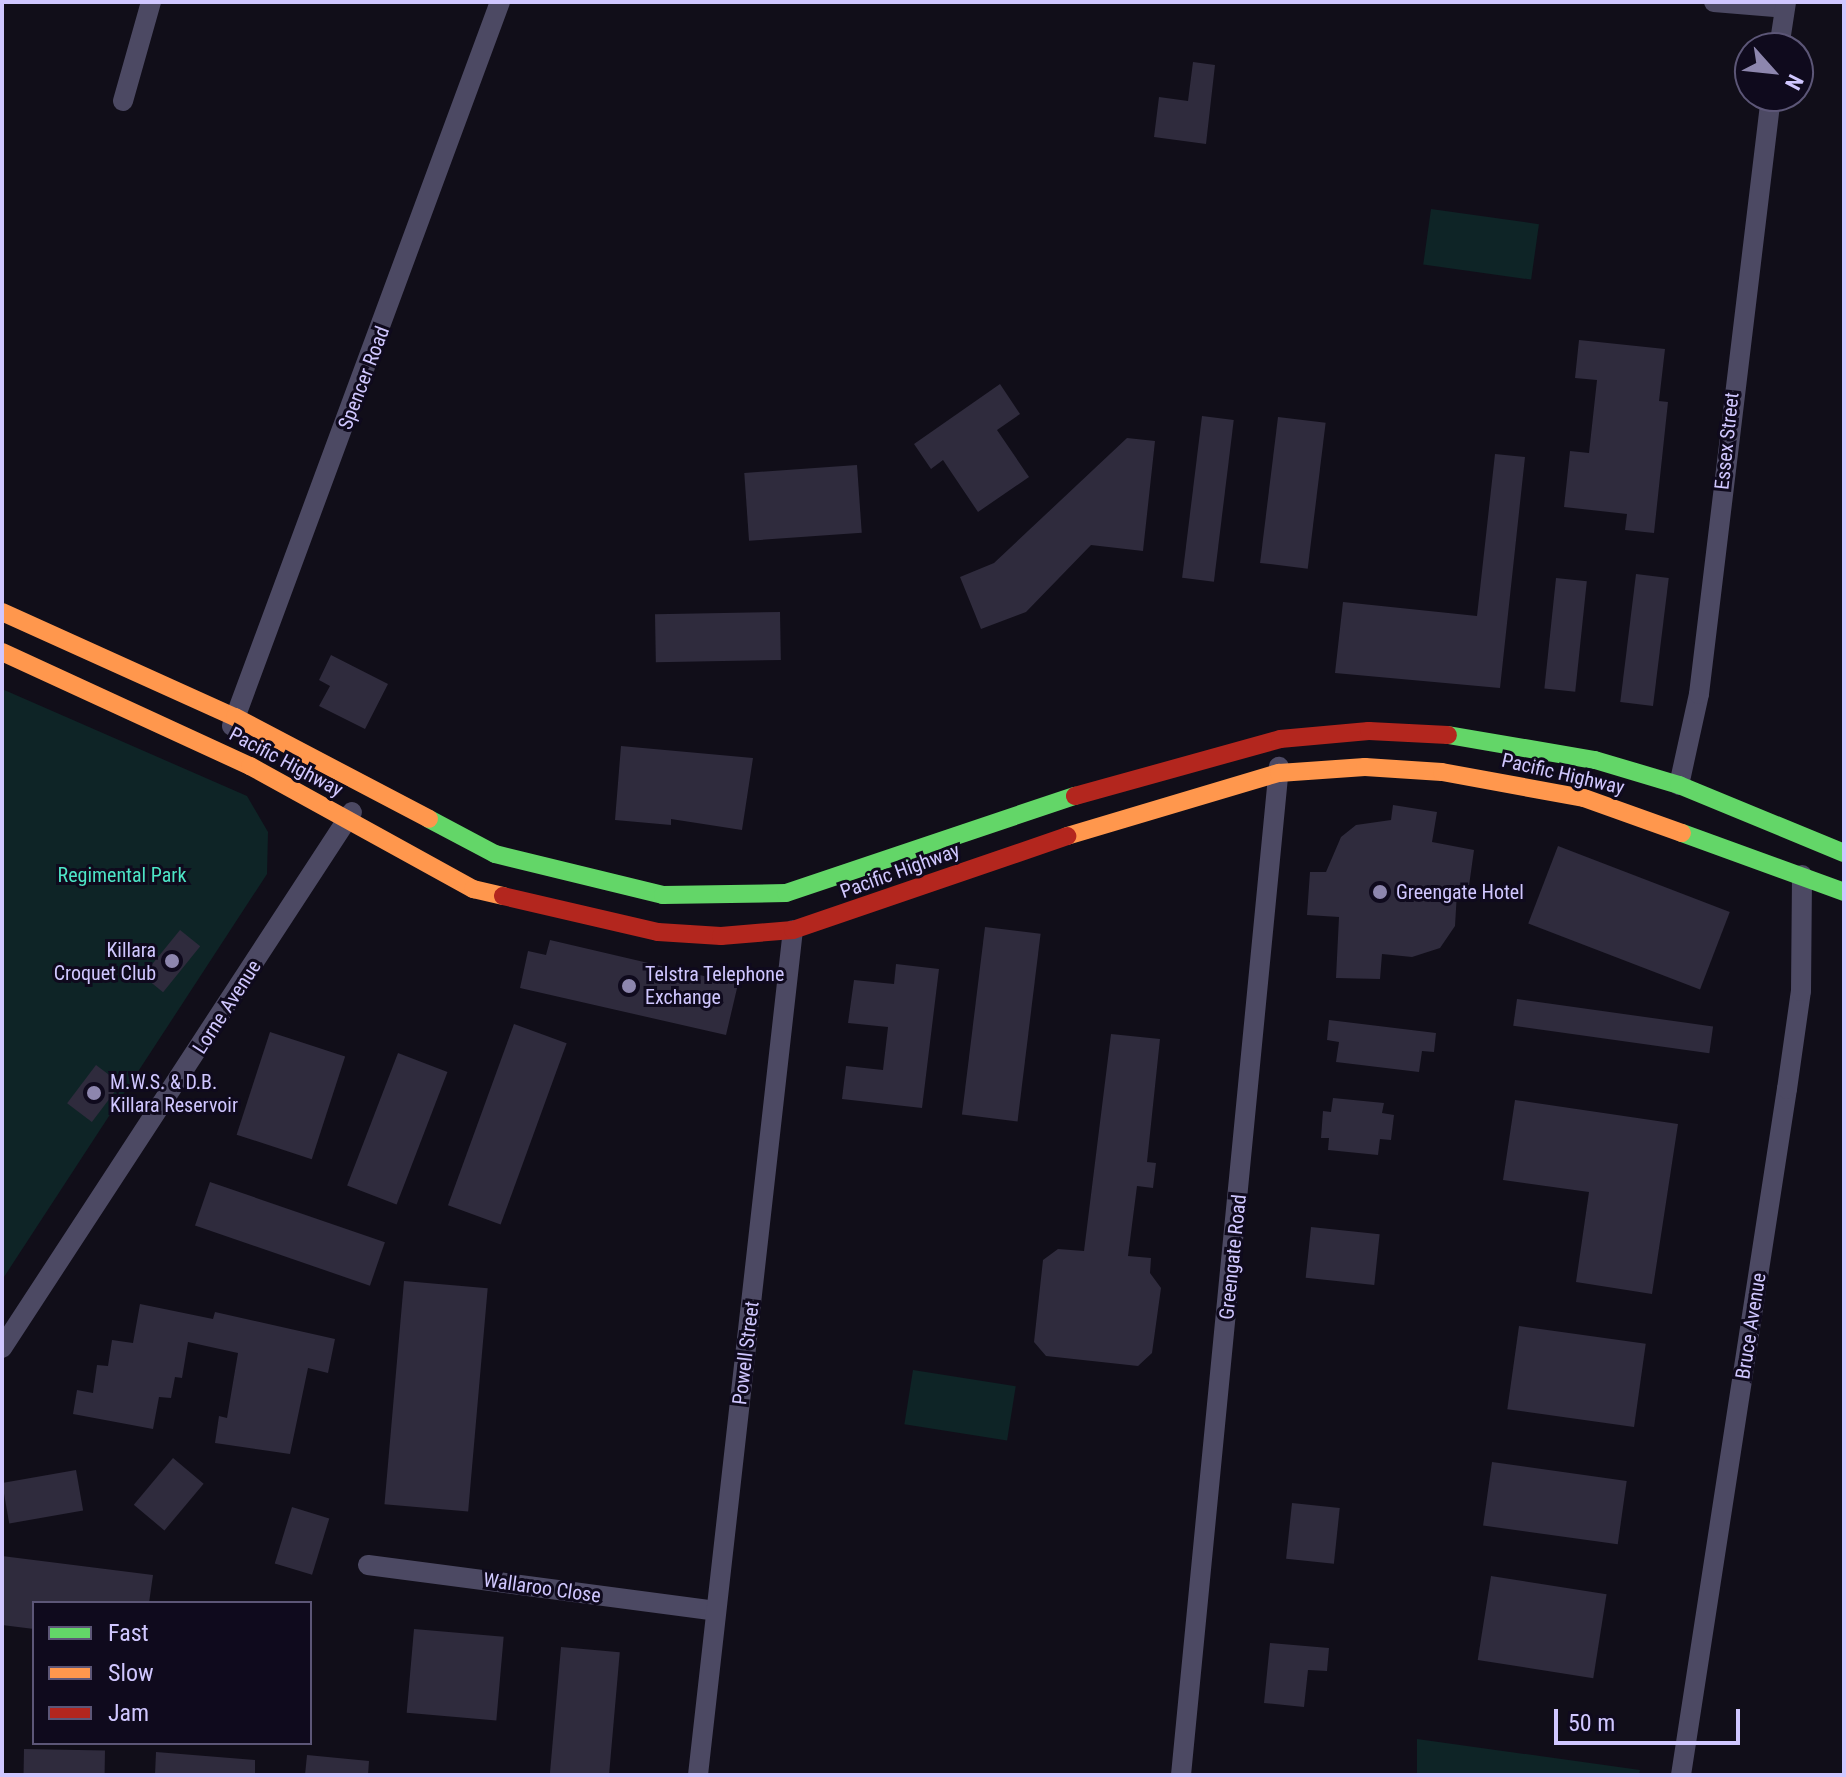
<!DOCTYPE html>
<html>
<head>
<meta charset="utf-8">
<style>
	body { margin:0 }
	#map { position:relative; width:1846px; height:1777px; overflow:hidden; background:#110e19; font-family:"Roboto Condensed",sans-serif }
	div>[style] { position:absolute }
	.green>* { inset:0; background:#0e2426; transform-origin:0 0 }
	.building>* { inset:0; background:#2f2b3d; transform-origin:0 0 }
	.street>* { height:20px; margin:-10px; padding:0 10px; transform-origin:10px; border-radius:10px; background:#4c4963 }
	.fast>* { height:18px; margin:-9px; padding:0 9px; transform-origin:9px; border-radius:9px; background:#63d668 }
	.slow>* { height:18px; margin:-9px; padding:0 9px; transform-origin:9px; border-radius:9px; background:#ff974d }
	.jam>* { height:18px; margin:-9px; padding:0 9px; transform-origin:9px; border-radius:9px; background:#b3261e }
	.dots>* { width:22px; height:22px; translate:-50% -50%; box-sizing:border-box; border:4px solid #0f0a1d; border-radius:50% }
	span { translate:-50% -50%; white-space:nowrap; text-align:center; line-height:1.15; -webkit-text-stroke:6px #0f0a1d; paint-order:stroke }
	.street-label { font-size:20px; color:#d0c7ff }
	.park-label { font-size:20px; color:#4de5c6 }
	.poi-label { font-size:20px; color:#d0c7ff }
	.left { translate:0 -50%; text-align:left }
	.right { translate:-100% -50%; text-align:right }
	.frame { position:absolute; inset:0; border:4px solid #d0c7ff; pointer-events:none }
	.legend { position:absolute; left:32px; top:1601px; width:280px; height:144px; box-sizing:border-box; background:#0f0a1d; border:2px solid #5c5677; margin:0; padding:10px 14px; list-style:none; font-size:24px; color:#d0c7ff }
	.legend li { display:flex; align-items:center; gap:16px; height:40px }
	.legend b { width:40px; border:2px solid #5c5677 }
	.north { position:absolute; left:1734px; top:32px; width:80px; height:80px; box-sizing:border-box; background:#0f0a1d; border:2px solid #5c5677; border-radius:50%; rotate:117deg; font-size:22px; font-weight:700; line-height:32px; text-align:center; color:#d0c7ff }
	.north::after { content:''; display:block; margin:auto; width:28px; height:36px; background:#8d86ae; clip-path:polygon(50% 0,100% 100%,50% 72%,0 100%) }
	.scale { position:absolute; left:1554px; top:1709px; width:186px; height:36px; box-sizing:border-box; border:4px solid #d0c7ff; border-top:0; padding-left:10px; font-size:24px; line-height:28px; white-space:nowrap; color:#d0c7ff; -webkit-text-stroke:6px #0f0a1d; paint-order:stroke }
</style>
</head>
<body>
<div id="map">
	<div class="green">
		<div style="left:1431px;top:209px;width:109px;height:56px;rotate:8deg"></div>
		<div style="clip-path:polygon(2px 689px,247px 796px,268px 832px,267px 874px,2px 1280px)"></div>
		<div style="left:913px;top:1370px;width:104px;height:55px;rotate:9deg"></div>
		<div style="clip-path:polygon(1417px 1739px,1640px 1770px,1639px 1775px,1417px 1775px)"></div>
	</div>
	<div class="building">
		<div style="clip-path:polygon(1193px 62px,1215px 65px,1206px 144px,1154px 137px,1159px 97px,1188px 101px)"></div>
		<div style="clip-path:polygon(1579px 340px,1665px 349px,1659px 401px,1668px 402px,1654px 533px,1625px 530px,1627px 514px,1564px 507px,1570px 451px,1589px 453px,1597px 380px,1575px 378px)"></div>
		<div style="clip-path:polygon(1000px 384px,1020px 414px,997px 430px,1029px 477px,978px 512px,943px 460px,931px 469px,914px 444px)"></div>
		<div style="left:1202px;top:416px;width:32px;height:163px;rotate:7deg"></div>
		<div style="left:1278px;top:417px;width:48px;height:147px;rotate:7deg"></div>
		<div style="clip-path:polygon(1127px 438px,1155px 441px,1143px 551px,1091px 545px,1026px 612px,981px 629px,960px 577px,994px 563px)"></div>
		<div style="clip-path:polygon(1495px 454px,1525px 457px,1500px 688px,1335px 673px,1343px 602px,1477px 616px)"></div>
		<div style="left:857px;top:465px;width:68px;height:113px;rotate:86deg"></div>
		<div style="left:1636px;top:574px;width:33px;height:129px;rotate:7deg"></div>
		<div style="left:1556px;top:578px;width:31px;height:111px;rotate:6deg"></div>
		<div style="left:780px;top:612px;width:48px;height:125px;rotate:89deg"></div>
		<div style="clip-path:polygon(331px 655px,388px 684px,365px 729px,319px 706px,330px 686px,319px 680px)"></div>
		<div style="clip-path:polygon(621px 746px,753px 758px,742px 830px,671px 819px,671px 825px,615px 820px)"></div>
		<div style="clip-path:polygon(1393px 805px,1437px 812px,1432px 842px,1474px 850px,1468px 893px,1457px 892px,1455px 926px,1440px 948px,1412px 957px,1382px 954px,1380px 979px,1336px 978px,1339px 917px,1307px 915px,1310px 872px,1326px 872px,1341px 837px,1356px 825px,1391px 820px)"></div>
		<div style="left:1558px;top:846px;width:184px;height:83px;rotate:21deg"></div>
		<div style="left:985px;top:927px;width:56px;height:189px;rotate:7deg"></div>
		<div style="left:180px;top:930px;width:26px;height:59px;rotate:39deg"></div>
		<div style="clip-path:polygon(550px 940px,738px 984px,726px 1035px,520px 988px,528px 951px,546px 955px)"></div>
		<div style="clip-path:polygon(896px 964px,939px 969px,922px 1108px,842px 1099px,846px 1066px,883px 1070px,888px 1027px,848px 1023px,854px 980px,894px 984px)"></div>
		<div style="left:1517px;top:999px;width:198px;height:27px;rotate:8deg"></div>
		<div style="clip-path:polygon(1329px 1020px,1436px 1033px,1434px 1052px,1422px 1051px,1419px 1072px,1336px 1062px,1339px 1042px,1327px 1040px)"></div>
		<div style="left:514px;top:1024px;width:56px;height:193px;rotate:20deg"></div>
		<div style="left:270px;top:1032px;width:79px;height:108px;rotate:18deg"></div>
		<div style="clip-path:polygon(1111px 1034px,1160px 1039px,1147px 1162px,1156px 1163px,1153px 1188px,1137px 1186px,1128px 1256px,1151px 1258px,1150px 1273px,1161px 1288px,1152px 1353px,1138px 1366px,1046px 1356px,1034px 1342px,1043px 1260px,1058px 1249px,1084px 1251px)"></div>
		<div style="left:398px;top:1053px;width:53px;height:142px;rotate:21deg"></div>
		<div style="left:96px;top:1065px;width:31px;height:48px;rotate:37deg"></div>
		<div style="clip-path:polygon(1333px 1098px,1384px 1103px,1382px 1113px,1394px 1115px,1391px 1140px,1380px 1139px,1378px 1155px,1328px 1150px,1329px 1138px,1321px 1138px,1323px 1111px,1331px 1112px)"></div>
		<div style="clip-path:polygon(1515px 1100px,1678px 1124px,1652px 1294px,1576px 1282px,1589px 1192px,1503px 1180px)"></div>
		<div style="left:210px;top:1182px;width:185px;height:46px;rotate:19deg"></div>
		<div style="left:1311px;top:1227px;width:69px;height:51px;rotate:6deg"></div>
		<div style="left:404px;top:1281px;width:84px;height:224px;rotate:5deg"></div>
		<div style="clip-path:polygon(140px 1304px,213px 1319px,215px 1312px,335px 1339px,328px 1373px,308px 1368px,290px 1454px,215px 1443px,219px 1416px,227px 1418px,238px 1353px,188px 1342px,182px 1378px,175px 1377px,171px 1398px,159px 1397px,153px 1429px,73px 1414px,77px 1390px,93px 1393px,97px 1365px,108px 1366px,112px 1340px,133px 1343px)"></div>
		<div style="left:1519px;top:1326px;width:128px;height:84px;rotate:8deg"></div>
		<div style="left:173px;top:1458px;width:40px;height:61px;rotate:40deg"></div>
		<div style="left:1492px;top:1462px;width:136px;height:64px;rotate:8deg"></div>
		<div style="left:76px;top:1470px;width:41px;height:75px;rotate:80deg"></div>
		<div style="left:1292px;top:1503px;width:48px;height:56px;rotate:6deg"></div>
		<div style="left:292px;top:1507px;width:39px;height:59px;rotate:17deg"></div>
		<div style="clip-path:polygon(2px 1556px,153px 1575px,149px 1603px,34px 1603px,34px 1629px,2px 1625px)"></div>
		<div style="left:1491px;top:1576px;width:117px;height:85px;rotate:9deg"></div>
		<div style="left:414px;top:1629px;width:90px;height:84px;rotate:5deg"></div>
		<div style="clip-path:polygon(1270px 1643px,1329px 1648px,1327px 1671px,1308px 1670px,1304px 1707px,1264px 1703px)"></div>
		<div style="left:561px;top:1647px;width:59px;height:129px;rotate:5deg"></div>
		<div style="left:24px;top:1749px;width:81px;height:26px;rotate:1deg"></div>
		<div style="clip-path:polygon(156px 1752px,255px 1760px,255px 1775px,155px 1775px)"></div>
		<div style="clip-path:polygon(307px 1755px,369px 1761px,368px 1775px,305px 1775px)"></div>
	</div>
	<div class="street">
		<div style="left:1714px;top:2px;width:71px;rotate:4.8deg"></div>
		<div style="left:1779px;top:48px;width:47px;rotate:-81.3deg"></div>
		<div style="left:123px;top:101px;width:103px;rotate:-74.2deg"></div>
		<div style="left:232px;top:726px;width:772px;rotate:-69.69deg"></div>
		<div style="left:1679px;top:785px;width:93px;rotate:-77.6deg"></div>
		<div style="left:1699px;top:694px;width:602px;rotate:-83.13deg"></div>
		<div style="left:2px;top:1348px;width:640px;rotate:-56.86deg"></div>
		<div style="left:368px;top:1565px;width:351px;rotate:7.5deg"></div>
		<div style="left:698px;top:1775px;width:850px;rotate:-83.59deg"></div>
		<div style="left:1181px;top:1775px;width:1013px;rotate:-84.45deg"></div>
		<div style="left:1681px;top:1775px;width:694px;rotate:-81.22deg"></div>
		<div style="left:1787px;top:1089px;width:99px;rotate:-81.9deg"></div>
		<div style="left:1801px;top:991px;width:116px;rotate:-89.5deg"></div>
	</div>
	<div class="fast">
		<div style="left:1448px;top:735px;width:149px;rotate:9.7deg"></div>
		<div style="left:1595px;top:760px;width:88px;rotate:16.6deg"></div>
		<div style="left:1679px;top:785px;width:178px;rotate:22.4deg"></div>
		<div style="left:429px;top:819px;width:75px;rotate:27.9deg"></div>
		<div style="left:495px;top:854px;width:173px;rotate:13.7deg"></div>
		<div style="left:663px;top:895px;width:123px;rotate:-0.9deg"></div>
		<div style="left:786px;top:893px;width:305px;rotate:-18.6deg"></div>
		<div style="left:1682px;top:833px;width:172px;rotate:20deg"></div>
	</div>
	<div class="slow">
		<div style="left:2px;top:612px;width:256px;rotate:24.3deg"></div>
		<div style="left:235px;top:717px;width:219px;rotate:27.7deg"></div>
		<div style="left:2px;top:652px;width:273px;rotate:24.7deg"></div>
		<div style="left:250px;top:766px;width:255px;rotate:28.9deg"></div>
		<div style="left:473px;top:889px;width:31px;rotate:13deg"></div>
		<div style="left:1067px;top:836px;width:221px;rotate:-16.6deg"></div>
		<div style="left:1279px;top:773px;width:86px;rotate:-4deg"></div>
		<div style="left:1365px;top:767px;width:77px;rotate:3.7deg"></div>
		<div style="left:1442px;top:772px;width:144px;rotate:10.4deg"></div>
		<div style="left:1584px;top:798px;width:104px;rotate:19.7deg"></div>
	</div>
	<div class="jam">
		<div style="left:1075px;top:796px;width:213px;rotate:-15.5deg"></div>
		<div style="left:1280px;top:739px;width:89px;rotate:-5.1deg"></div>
		<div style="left:1369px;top:731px;width:79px;rotate:2.9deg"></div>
		<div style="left:503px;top:896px;width:159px;rotate:13.1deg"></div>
		<div style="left:658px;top:932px;width:63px;rotate:3.6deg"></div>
		<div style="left:721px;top:936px;width:72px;rotate:-4.8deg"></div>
		<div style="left:793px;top:930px;width:290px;rotate:-18.9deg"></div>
	</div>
	<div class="dots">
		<div style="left:1380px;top:892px;background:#8d86ae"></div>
		<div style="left:172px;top:961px;background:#8d86ae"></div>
		<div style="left:629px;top:986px;background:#8d86ae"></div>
		<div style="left:94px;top:1093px;background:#8d86ae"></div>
	</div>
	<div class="street-label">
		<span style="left:364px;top:378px;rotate:-69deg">Spencer Road</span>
		<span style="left:1727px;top:441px;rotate:-84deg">Essex Street</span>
		<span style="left:286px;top:762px;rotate:28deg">Pacific Highway</span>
		<span style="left:1563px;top:774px;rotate:13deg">Pacific Highway</span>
		<span style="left:900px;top:871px;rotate:-20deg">Pacific Highway</span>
		<span style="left:227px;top:1007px;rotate:-57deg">Lorne Avenue</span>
		<span style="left:1233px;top:1257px;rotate:-84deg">Greengate Road</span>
		<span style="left:1751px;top:1326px;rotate:-81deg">Bruce Avenue</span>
		<span style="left:746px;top:1353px;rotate:-83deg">Powell Street</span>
		<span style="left:542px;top:1588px;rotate:8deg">Wallaroo Close</span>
	</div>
	<div class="park-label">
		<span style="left:122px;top:875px">Regimental Park</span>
	</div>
	<div class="poi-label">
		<span class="left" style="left:1396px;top:892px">Greengate Hotel</span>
		<span class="right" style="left:156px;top:962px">Killara<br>Croquet Club</span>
		<span class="left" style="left:645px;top:986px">Telstra Telephone<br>Exchange</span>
		<span class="left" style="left:110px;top:1094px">M.W.S. &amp; D.B.<br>Killara Reservoir</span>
	</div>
	<div class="frame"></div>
	<ul class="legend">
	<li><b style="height:10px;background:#63d668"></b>Fast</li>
	<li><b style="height:10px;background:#ff974d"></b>Slow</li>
	<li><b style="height:10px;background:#b3261e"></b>Jam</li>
	</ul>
	<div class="north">N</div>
	<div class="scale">50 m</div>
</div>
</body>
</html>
